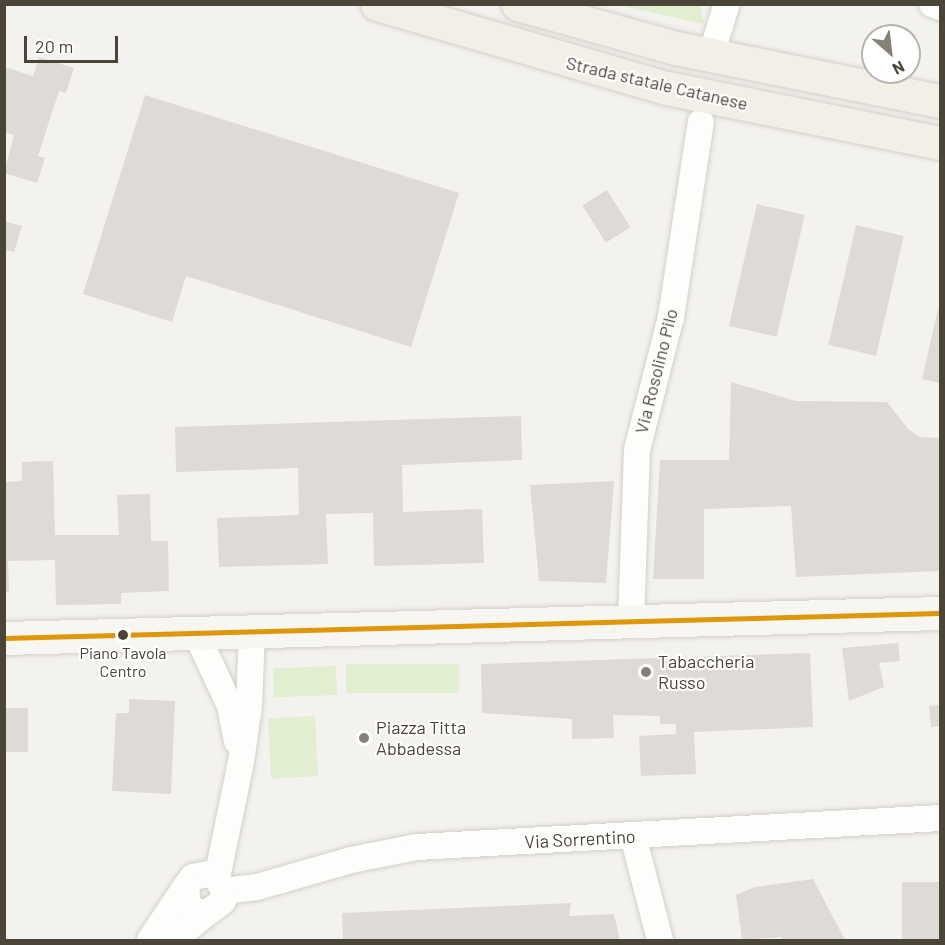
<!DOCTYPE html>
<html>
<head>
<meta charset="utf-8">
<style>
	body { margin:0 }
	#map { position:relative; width:945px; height:945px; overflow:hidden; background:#f4f2ee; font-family:Barlow,sans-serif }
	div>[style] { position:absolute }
	.green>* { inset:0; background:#e1eecf; transform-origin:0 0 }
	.building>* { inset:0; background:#dedbd6; transform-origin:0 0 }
	.roads { filter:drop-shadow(0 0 2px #d2d0cb) drop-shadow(0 0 2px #d2d0cb) }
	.street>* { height:26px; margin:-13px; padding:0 13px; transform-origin:13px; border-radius:13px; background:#fdfdfc }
	.secondary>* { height:33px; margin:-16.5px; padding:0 16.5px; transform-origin:16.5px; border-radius:16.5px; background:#f7f6f1 }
	.primary>* { height:33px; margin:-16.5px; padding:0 16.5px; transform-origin:16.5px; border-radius:16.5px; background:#f2efe6 }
	.bus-1>* { height:4.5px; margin:-2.25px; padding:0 2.25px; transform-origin:2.25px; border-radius:2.25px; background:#dd9709 }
	.dots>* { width:16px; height:16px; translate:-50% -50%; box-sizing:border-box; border:3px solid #fff; border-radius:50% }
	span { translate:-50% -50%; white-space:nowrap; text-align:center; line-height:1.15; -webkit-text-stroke:4.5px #fff; paint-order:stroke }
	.bus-label { font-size:16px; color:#4b4439 }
	.street-label { font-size:18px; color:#4b4439 }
	.poi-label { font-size:18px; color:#4b4439 }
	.left { translate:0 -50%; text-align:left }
	.frame { position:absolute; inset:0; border:6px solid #4b4439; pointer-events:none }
	.north { position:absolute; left:861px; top:24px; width:60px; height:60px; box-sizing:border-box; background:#fff; border:2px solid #b7b4b0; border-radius:50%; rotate:152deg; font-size:16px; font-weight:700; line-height:24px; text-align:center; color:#4b4439 }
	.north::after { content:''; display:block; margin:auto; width:21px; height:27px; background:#868178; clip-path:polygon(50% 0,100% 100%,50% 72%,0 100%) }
	.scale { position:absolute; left:24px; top:36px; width:94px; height:27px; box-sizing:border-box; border:3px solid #4b4439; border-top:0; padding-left:8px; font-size:18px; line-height:21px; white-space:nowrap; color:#4b4439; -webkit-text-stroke:4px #fff; paint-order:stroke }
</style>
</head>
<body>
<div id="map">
	<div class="green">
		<div style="clip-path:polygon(618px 5px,700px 5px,704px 24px)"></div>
		<div style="left:459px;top:664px;width:29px;height:113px;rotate:90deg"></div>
		<div style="left:336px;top:666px;width:29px;height:63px;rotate:88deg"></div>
		<div style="left:315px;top:716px;width:60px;height:47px;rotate:87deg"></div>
	</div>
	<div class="building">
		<div style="clip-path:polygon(39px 57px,74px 68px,66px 93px,59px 91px,38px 156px,45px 158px,37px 183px,4px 173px,14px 135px,4px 132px,4px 67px,33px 76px)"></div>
		<div style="clip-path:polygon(145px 95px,459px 193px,411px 347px,186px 276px,172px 322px,83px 294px)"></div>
		<div style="left:607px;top:190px;width:44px;height:29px;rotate:58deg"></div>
		<div style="left:757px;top:204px;width:49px;height:125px;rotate:13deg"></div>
		<div style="clip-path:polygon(4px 221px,22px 226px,14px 252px,7px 250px,5px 257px)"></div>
		<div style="left:856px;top:225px;width:49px;height:123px;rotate:13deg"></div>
		<div style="clip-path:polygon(940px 301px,940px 383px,922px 379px)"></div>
		<div style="clip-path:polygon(731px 382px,796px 401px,887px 402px,908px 429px,920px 437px,940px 438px,940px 571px,796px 577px,791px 506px,704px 509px,704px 579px,653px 579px,660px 460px,729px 460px)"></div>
		<div style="clip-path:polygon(521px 416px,522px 460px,402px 465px,403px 512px,482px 509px,484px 563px,374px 566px,373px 513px,326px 514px,328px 564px,219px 567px,217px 518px,299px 515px,298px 468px,176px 472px,175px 427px)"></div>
		<div style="clip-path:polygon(53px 461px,55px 535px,119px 535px,117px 495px,150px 494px,151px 541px,168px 541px,169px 591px,121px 593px,121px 604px,56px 605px,55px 560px,8px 561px,9px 592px,4px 592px,5px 482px,22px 481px,22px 462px)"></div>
		<div style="clip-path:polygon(614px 481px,606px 583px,539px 581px,530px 485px)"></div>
		<div style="clip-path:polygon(898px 643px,900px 661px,879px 663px,884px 687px,849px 701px,842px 648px)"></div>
		<div style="clip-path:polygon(810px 653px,813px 727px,694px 732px,696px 774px,641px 776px,639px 736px,676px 734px,676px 724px,660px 724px,660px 716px,613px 715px,614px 738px,572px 739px,572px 719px,482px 713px,481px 664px)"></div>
		<div style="clip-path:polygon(129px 699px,175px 701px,171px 794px,112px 791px,116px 713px,129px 713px)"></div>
		<div style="clip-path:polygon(940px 705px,940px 726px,931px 727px,929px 706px)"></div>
		<div style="left:4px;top:708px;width:24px;height:44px"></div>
		<div style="clip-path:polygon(813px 879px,845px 940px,783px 940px,781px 937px,742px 940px,736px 895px,755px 887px)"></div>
		<div style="left:902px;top:882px;width:38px;height:58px"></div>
		<div style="clip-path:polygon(571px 903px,569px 916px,614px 914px,620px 940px,343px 940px,342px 913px)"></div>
	</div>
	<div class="roads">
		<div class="street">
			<div style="left:932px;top:4px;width:9px;rotate:21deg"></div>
			<div style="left:716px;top:39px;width:37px;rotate:-73deg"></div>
			<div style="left:631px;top:622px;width:172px;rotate:-88deg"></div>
			<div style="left:637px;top:450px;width:137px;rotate:-75.7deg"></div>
			<div style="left:671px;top:317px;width:197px;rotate:-81.3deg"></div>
			<div style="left:196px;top:633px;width:81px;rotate:65deg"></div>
			<div style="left:230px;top:706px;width:36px;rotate:79deg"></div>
			<div style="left:633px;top:836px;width:107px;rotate:75.4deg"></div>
			<div style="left:217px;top:878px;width:118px;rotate:-78.3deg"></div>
			<div style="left:241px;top:762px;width:57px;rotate:-81.9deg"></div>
			<div style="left:249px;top:706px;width:74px;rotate:-87.7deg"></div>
			<div style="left:224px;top:891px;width:33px;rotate:-7deg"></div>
			<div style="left:257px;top:887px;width:98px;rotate:-16deg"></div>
			<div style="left:351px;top:860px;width:67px;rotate:-11.1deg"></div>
			<div style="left:417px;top:847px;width:524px;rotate:-3.17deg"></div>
			<div style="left:150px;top:940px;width:65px;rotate:-56.3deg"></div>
			<div style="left:186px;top:886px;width:11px;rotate:-52deg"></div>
			<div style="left:193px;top:877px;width:16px;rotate:-11deg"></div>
			<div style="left:209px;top:874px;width:9px;rotate:27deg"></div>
			<div style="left:217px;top:878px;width:15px;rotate:62deg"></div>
			<div style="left:224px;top:891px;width:10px;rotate:96deg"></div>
			<div style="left:223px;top:901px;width:20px;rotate:143deg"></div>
			<div style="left:207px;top:913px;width:10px;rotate:-174deg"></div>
			<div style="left:197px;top:912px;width:11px;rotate:-142deg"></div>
			<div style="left:188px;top:905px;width:19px;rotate:-96deg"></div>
			<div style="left:174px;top:940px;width:43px;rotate:-39.3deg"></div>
		</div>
		<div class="secondary">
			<div style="left:4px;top:638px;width:936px;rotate:-1.53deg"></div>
		</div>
		<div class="primary">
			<div style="left:377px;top:4px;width:302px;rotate:16.2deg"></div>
			<div style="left:667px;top:88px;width:278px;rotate:11.4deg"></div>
			<div style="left:518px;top:4px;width:164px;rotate:15.6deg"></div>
			<div style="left:676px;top:48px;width:269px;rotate:11.4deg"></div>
		</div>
	</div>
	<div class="bus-1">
		<div style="left:4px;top:638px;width:936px;rotate:-1.53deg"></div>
	</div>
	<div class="dots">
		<div style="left:123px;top:635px;background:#4b4439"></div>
		<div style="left:646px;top:672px;background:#868178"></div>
		<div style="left:364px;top:738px;background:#868178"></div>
	</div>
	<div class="bus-label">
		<span style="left:123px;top:662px">Piano Tavola<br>Centro</span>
	</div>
	<div class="street-label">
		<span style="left:657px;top:83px;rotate:13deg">Strada statale Catanese</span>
		<span style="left:656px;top:371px;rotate:-76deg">Via Rosolino Pilo</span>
		<span style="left:580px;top:839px;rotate:-3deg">Via Sorrentino</span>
	</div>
	<div class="poi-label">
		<span class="left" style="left:658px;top:672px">Tabaccheria<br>Russo</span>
		<span class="left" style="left:376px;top:738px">Piazza Titta<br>Abbadessa</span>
	</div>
	<div class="frame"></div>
	<div class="north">N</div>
	<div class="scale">20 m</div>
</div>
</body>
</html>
